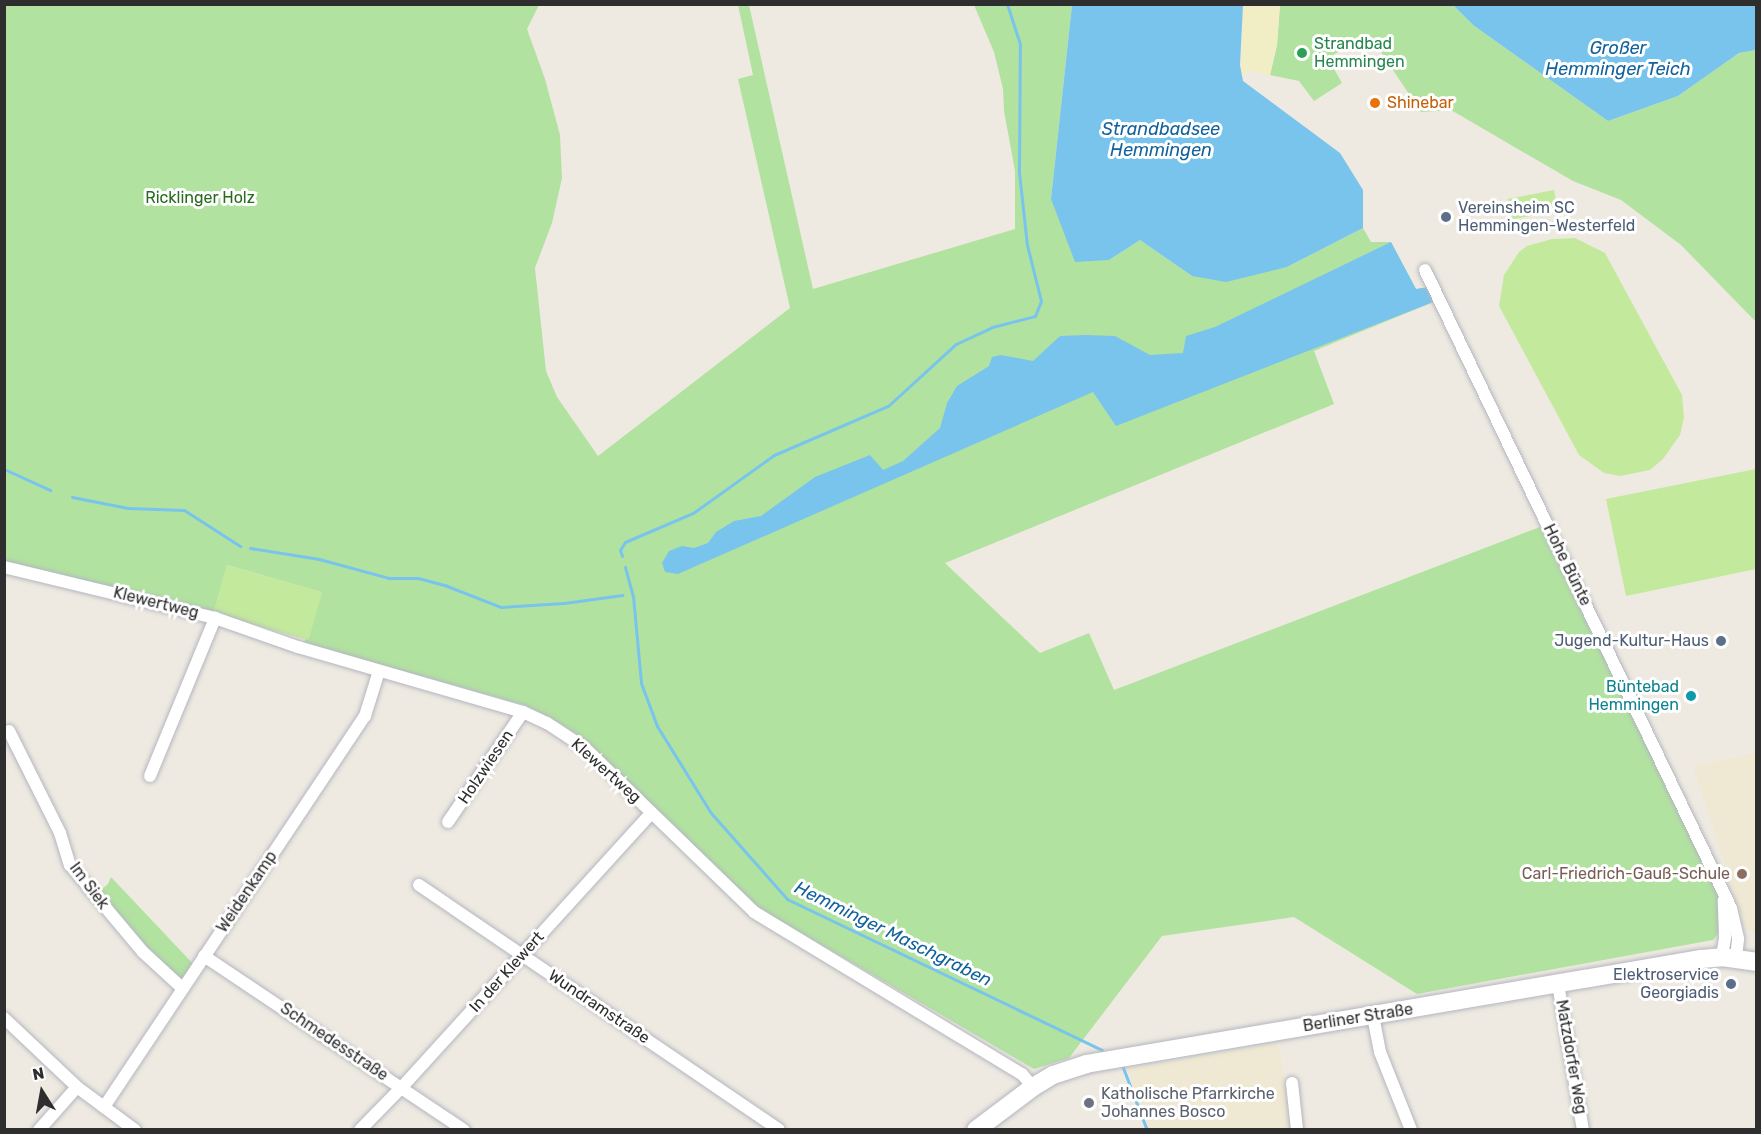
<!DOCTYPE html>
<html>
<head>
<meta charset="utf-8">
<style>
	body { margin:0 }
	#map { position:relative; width:1761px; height:1134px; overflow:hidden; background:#eeeae1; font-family:Rubik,sans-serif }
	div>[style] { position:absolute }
	.education>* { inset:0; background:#efe8d2 }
	.green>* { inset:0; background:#b2e2a0 }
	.sand>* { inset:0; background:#f1eec6 }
	.pitch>* { inset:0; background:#c3e99d; transform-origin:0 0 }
	.water>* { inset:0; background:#79c4ec }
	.stream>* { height:3px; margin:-1.5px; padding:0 1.5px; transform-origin:1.5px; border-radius:1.5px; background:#79c4ec }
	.roads { filter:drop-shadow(0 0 2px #b4b6c0) drop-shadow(0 0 2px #b4b6c0) }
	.street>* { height:12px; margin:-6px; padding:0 6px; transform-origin:6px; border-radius:6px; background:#fff }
	.secondary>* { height:18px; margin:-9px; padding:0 9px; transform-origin:9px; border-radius:9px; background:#fff }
	.dots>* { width:16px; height:16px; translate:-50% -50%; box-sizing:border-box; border:3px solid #fff; border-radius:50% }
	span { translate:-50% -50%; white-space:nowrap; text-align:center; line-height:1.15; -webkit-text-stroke:6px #fff; paint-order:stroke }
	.leisure-label { font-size:16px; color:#27864d }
	.left { translate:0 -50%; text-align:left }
	.food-label { font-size:16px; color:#c56008 }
	.park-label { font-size:16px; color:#286b1e }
	.service-label { font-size:16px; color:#4e5e75 }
	.right { translate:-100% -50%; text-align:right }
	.street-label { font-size:16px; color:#2e2e2e }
	.culture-label { font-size:16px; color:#0d838f }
	.education-label { font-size:16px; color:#785e54 }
	.worship-label { font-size:16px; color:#5b616d }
	.water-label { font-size:18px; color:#12639d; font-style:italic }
	.frame { position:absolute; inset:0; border:6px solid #2e2e2e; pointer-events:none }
	.north { position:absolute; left:12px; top:1062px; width:60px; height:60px; -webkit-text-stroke:4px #fff; paint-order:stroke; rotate:349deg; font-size:16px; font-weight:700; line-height:24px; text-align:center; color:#2e2e2e }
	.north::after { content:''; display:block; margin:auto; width:21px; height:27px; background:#2e2e2e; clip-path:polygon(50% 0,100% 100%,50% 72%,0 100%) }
</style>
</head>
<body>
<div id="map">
	<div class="education">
		<div style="clip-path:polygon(1756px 753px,1756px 933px,1746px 930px,1693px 766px)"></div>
		<div style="clip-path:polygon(1278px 1043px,1291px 1120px,1285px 1129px,1150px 1129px,1127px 1069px)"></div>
	</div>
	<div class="green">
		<div style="clip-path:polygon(4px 5px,539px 5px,527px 29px,545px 79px,560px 135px,562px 178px,552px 223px,535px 268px,546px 371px,557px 397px,598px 456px,790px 308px,738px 79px,753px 75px,738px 5px,749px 5px,813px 289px,1015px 229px,1015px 171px,1004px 111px,1003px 89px,994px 52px,974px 5px,1072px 5px,1051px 199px,1109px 260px,1140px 240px,1192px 276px,1287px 267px,1363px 228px,1371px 242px,1391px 242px,1416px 289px,1429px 287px,1436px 301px,1314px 351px,1334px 404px,945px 563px,1040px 653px,1089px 633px,1114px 690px,1540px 527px,1718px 892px,1721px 930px,1713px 940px,1417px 994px,1294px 917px,1162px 936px,1069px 1058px,1034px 1069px,757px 907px,580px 736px,549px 717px,524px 705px,304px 643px,321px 592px,227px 565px,214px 613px,5px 564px)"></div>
		<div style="clip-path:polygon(1280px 5px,1453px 5px,1473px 25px,1608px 121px,1678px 96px,1739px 53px,1756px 50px,1756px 322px,1681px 245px,1621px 200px,1573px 181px,1451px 110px,1421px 112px,1369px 34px,1328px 58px,1342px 83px,1314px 101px,1299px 81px,1270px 75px,1277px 45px)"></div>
		<div style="clip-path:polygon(111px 877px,196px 967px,182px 988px,94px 896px,108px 884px)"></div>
	</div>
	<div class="sand">
		<div style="clip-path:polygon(1243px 5px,1280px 5px,1277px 45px,1270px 75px,1250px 71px,1241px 75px)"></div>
	</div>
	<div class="pitch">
		<div style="left:1554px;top:190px;width:21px;height:47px;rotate:79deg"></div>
		<div style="clip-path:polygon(1575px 238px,1605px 253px,1682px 395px,1684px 418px,1680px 435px,1663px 459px,1650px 470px,1620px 476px,1604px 473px,1579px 455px,1499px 306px,1504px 275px,1519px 252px,1527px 246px,1552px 239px)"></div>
		<div style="clip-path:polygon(1756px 469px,1756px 569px,1626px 596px,1606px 499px)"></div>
		<div style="left:227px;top:565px;width:99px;height:50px;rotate:16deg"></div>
	</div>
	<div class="water">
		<div style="clip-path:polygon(1072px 5px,1243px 5px,1240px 65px,1243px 81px,1340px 153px,1363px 190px,1363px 228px,1287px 267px,1226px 282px,1192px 276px,1140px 240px,1109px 260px,1075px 262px,1051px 199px)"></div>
		<div style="clip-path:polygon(1453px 5px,1756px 5px,1756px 50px,1739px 53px,1678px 96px,1608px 121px,1473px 25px)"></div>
		<div style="clip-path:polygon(1391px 242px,1416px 289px,1429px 287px,1436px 301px,1116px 426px,1093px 392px,678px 574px,665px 572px,662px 563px,669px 551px,682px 546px,694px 548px,708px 543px,716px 532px,734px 521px,761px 516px,815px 477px,870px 455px,883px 470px,903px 461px,940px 428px,947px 403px,957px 386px,989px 366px,992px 357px,1001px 355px,1033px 361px,1060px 336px,1086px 335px,1115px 336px,1150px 355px,1183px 353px,1186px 336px,1215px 327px)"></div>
	</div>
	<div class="stream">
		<div style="left:4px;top:469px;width:51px;rotate:24.5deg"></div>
		<div style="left:72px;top:497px;width:57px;rotate:11.1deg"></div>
		<div style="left:128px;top:508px;width:56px;rotate:2deg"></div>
		<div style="left:184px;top:510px;width:67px;rotate:32.7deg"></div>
		<div style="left:250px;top:548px;width:70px;rotate:9.1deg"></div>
		<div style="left:319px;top:559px;width:73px;rotate:15.2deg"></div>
		<div style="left:389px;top:578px;width:29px"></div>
		<div style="left:418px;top:578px;width:30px;rotate:15deg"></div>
		<div style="left:447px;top:586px;width:58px;rotate:21.3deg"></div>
		<div style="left:501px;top:607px;width:63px;rotate:-3.6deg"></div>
		<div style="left:564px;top:603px;width:59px;rotate:-7.9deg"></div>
		<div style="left:622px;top:556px;width:6px;rotate:-108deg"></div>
		<div style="left:620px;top:550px;width:9px;rotate:-58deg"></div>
		<div style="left:625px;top:542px;width:74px;rotate:-23.1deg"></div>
		<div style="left:693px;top:513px;width:100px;rotate:-35.6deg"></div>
		<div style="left:774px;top:455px;width:124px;rotate:-23.3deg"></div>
		<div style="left:888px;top:406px;width:92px;rotate:-42.4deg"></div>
		<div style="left:956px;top:344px;width:40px;rotate:-25deg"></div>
		<div style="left:992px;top:327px;width:44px;rotate:-14.3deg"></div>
		<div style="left:1035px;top:316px;width:16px;rotate:-68deg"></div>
		<div style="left:1041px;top:301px;width:58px;rotate:-104deg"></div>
		<div style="left:1027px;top:245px;width:73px;rotate:-96.3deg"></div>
		<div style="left:1019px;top:172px;width:128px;rotate:-89.6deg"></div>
		<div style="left:1020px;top:44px;width:42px;rotate:-108deg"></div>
		<div style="left:625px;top:567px;width:30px;rotate:75deg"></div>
		<div style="left:633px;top:596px;width:87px;rotate:84.7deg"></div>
		<div style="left:641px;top:683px;width:46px;rotate:69.6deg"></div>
		<div style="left:657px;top:726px;width:102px;rotate:58.2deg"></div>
		<div style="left:711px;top:813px;width:115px;rotate:48.5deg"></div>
		<div style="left:787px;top:899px;width:349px;rotate:25.6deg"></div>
		<div style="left:1122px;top:1065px;width:70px;rotate:69deg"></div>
	</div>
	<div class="roads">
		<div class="street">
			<div style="left:1425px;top:270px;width:708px;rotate:64.38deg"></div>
			<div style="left:1731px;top:908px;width:32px;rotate:77deg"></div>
			<div style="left:1738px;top:939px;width:19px;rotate:96deg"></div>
			<div style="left:4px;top:567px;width:217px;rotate:13.6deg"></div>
			<div style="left:215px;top:618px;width:88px;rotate:19.3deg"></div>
			<div style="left:298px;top:647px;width:234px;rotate:16.1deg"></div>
			<div style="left:523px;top:712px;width:26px;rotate:25deg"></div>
			<div style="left:547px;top:723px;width:45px;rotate:33.3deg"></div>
			<div style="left:585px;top:748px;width:235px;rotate:44.1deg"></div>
			<div style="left:754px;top:912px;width:313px;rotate:31.2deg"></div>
			<div style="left:1022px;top:1074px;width:17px;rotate:50deg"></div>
			<div style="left:9px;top:731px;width:114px;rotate:63.4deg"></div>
			<div style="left:60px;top:833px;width:34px;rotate:73deg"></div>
			<div style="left:70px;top:865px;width:114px;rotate:50deg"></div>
			<div style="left:143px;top:952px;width:53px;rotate:42.7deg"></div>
			<div style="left:150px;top:776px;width:171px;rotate:-67.6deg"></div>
			<div style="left:448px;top:822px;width:133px;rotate:-55.7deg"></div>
			<div style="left:419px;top:885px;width:435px;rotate:34.2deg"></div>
			<div style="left:204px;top:956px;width:313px;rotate:33.8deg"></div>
			<div style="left:1722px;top:957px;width:20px;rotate:-81deg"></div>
			<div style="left:1725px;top:937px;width:37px;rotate:-92deg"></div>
			<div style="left:1558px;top:984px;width:148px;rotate:80.3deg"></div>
			<div style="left:1373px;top:1016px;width:37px;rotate:79deg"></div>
			<div style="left:1380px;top:1052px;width:84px;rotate:68.3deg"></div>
			<div style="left:4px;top:1018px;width:100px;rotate:43.4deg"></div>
			<div style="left:77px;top:1087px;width:72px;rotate:36.6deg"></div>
			<div style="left:1292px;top:1083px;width:47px;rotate:83.9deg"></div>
			<div style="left:104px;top:1107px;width:470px;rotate:-56.3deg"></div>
			<div style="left:365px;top:716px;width:47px;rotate:-72.7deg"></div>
			<div style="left:39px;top:1130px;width:57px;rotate:-48.5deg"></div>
			<div style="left:360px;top:1130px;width:60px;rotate:-45.7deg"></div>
			<div style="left:402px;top:1087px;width:370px;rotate:-47.7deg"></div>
		</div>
		<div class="secondary">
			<div style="left:976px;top:1130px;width:71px;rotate:-37deg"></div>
			<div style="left:1033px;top:1087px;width:23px;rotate:-31deg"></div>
			<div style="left:1053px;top:1075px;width:35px;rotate:-18deg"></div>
			<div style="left:1086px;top:1064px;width:624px;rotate:-9.69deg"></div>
			<div style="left:1701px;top:959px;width:21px;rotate:-5deg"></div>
			<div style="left:1722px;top:957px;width:34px;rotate:8deg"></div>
		</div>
	</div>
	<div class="dots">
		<div style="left:1302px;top:53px;background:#2e9e5b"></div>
		<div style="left:1375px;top:103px;background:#e8710a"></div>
		<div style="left:1446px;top:217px;background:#5c6f8a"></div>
		<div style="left:1721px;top:641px;background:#5c6f8a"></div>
		<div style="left:1691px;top:696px;background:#0f9aa8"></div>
		<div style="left:1742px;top:874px;background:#8d6e63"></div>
		<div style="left:1731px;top:984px;background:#5c6f8a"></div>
		<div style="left:1089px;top:1103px;background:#6b7280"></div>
	</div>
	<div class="leisure-label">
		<span class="left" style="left:1314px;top:53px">Strandbad<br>Hemmingen</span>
	</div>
	<div class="food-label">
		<span class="left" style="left:1387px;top:103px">Shinebar</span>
	</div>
	<div class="park-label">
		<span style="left:200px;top:198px">Ricklinger Holz</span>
	</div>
	<div class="service-label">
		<span class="left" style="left:1458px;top:217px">Vereinsheim SC<br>Hemmingen-Westerfeld</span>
		<span class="right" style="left:1709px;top:641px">Jugend-Kultur-Haus</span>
		<span class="right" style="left:1719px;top:984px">Elektroservice<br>Georgiadis</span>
	</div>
	<div class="street-label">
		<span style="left:1567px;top:565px;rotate:64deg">Hohe Bünte</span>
		<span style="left:156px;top:603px;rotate:14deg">Klewertweg</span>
		<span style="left:486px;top:767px;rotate:-56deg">Holzwiesen</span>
		<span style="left:606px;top:771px;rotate:42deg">Klewertweg</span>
		<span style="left:89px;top:886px;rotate:53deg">Im Siek</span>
		<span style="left:247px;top:892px;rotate:-56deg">Weidenkamp</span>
		<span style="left:507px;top:972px;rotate:-48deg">In der Klewert</span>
		<span style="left:599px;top:1007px;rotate:34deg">Wundramstraße</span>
		<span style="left:1358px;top:1018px;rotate:-9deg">Berliner Straße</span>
		<span style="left:334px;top:1042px;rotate:34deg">Schmedesstraße</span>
		<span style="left:1571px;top:1057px;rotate:80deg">Matzdorfer Weg</span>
	</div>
	<div class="culture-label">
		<span class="right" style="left:1679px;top:696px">Büntebad<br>Hemmingen</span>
	</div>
	<div class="education-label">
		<span class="right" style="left:1730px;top:874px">Carl-Friedrich-Gauß-Schule</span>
	</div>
	<div class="worship-label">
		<span class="left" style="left:1101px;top:1103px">Katholische Pfarrkirche<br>Johannes Bosco</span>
	</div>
	<div class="water-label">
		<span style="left:1618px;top:59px">Großer<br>Hemminger Teich</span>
		<span style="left:1161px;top:140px">Strandbadsee<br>Hemmingen</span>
		<span style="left:893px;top:934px;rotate:26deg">Hemminger Maschgraben</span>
	</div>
	<div class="frame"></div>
	<div class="north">N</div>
</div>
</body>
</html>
